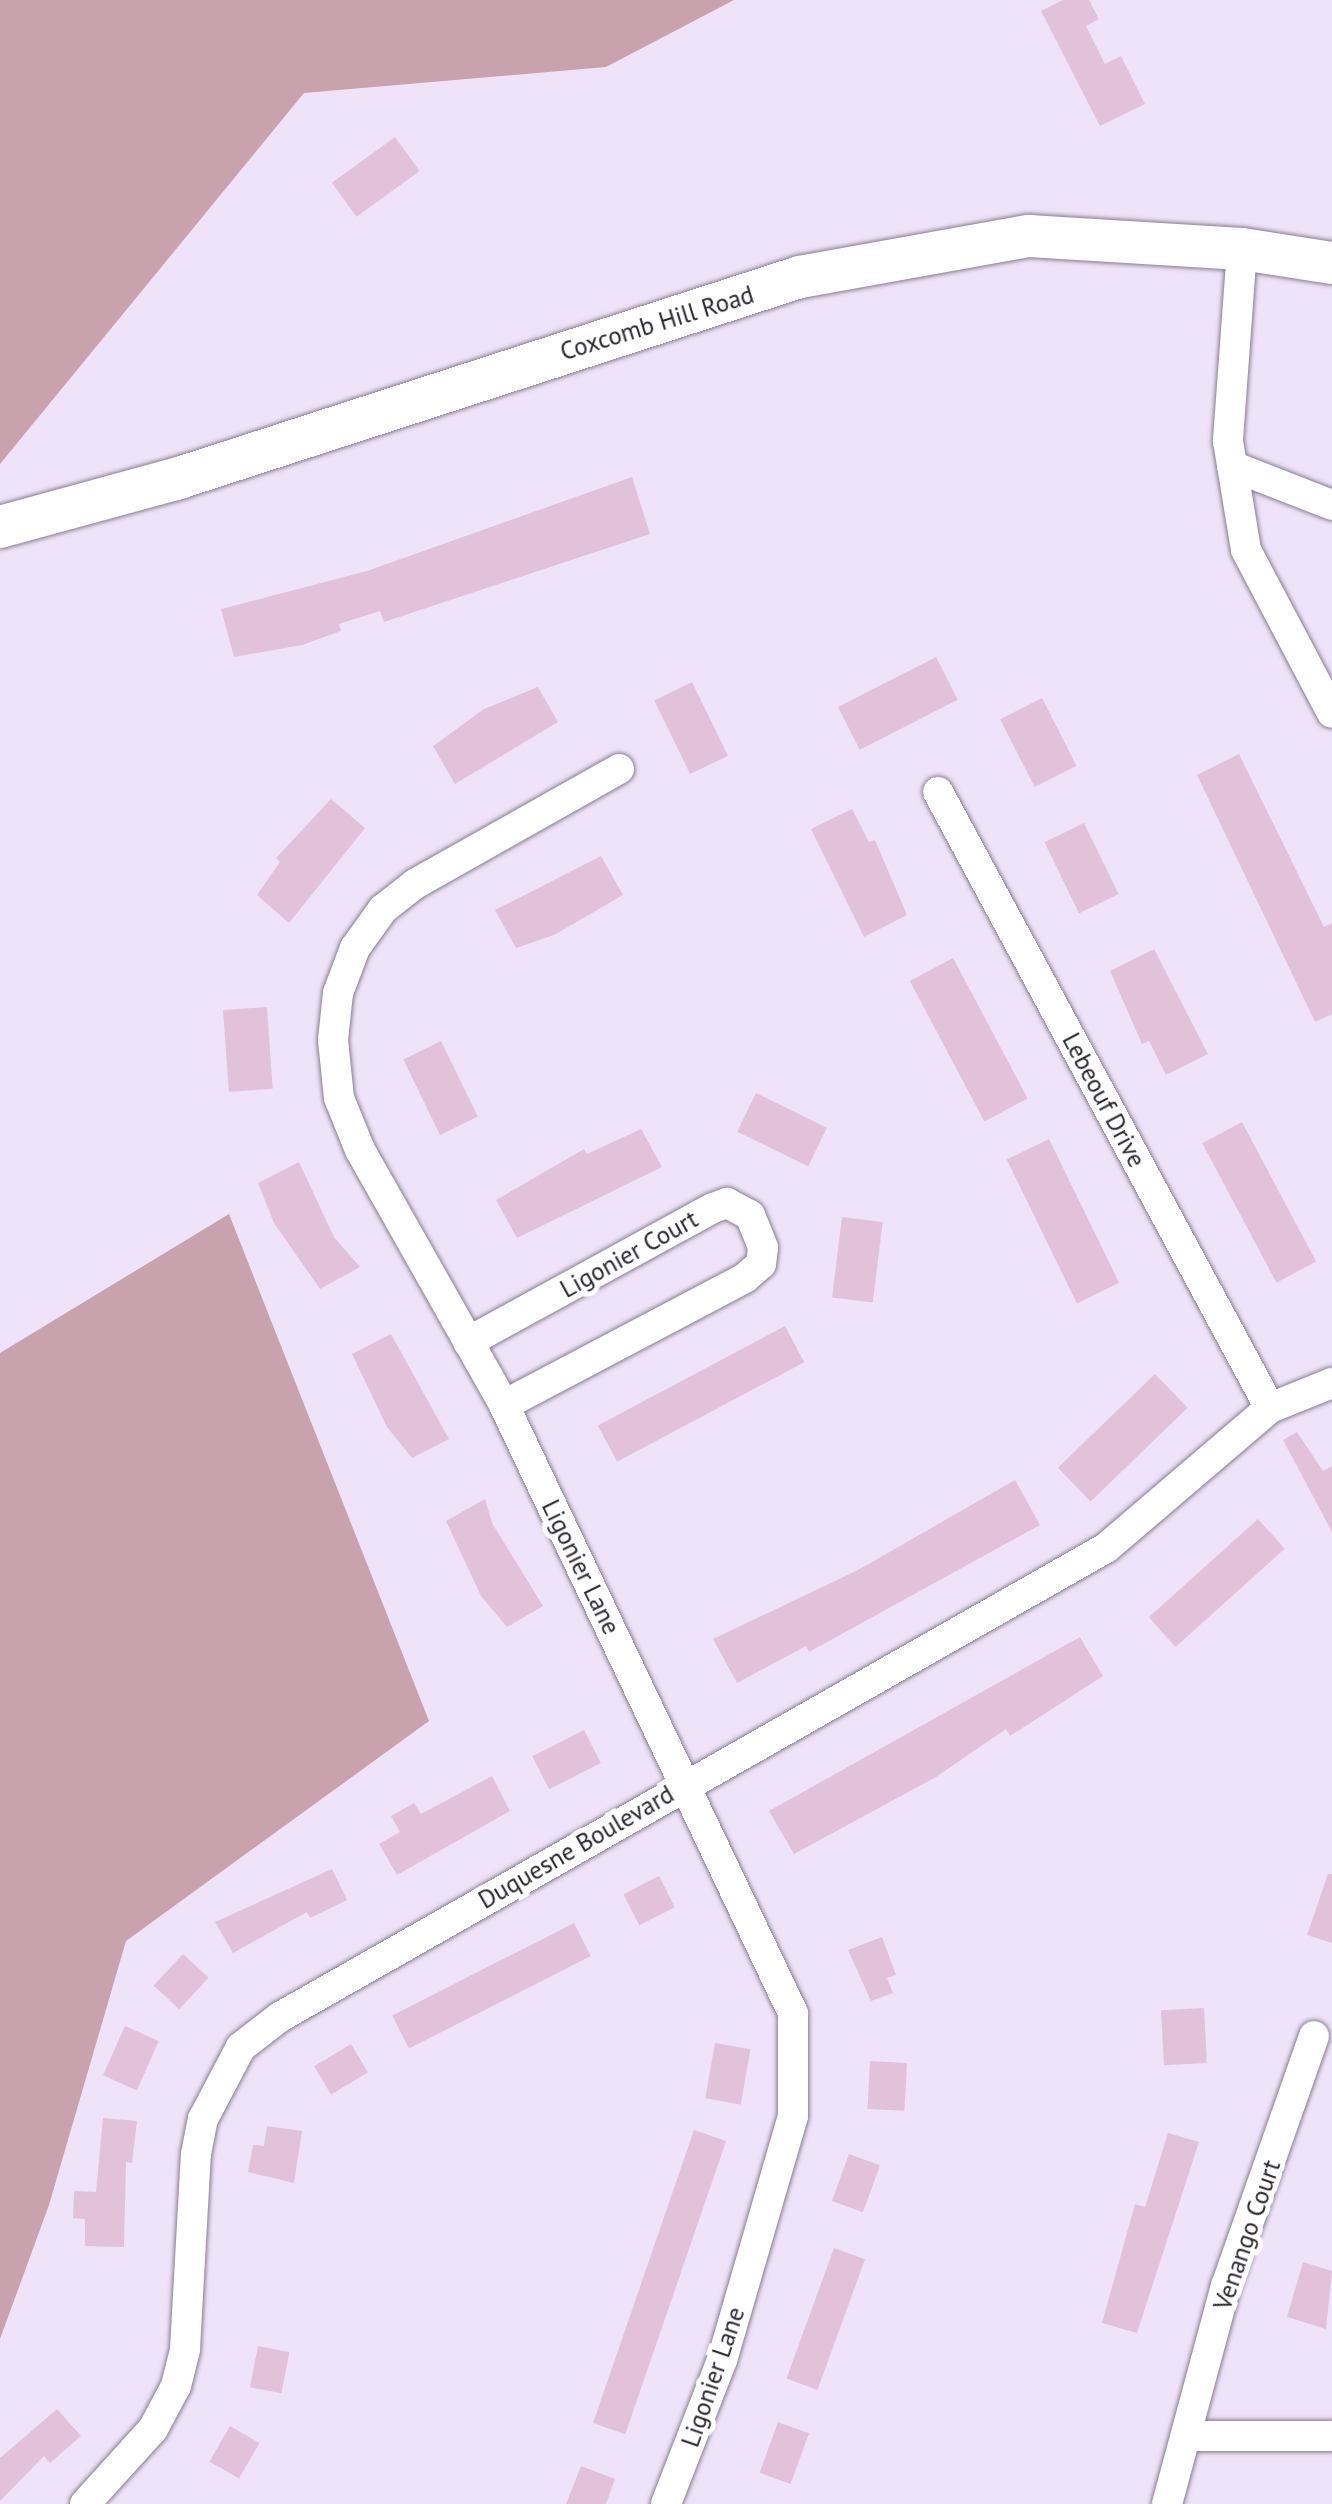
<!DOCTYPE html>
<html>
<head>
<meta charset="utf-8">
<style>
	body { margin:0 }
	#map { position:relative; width:1332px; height:2504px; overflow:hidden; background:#efe3f9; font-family:"PT Sans",sans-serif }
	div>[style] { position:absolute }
	.forest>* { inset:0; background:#c8a2ad }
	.building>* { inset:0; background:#e2c2da; transform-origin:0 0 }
	.roads { filter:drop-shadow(0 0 2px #887d91) drop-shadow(0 0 2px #887d91) }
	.minor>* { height:30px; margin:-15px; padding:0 15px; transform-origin:15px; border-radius:15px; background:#fff }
	.secondary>* { height:42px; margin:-21px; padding:0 21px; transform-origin:21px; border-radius:21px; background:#fff }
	span { translate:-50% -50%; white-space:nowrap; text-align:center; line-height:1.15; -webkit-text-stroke:10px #fff; paint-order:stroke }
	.street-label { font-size:25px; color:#29252d }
</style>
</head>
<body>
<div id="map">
	<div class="forest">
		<div style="clip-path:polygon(0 0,734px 0,606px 67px,304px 93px,0 464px)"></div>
		<div style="clip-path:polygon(229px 1214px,429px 1721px,126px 1941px,49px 2205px,0 2339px,0 1353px)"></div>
	</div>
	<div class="building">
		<div style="clip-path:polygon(1063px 0,1089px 0,1099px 19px,1086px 26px,1105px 64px,1121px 56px,1145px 104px,1100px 126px,1041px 11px)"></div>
		<div style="left:395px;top:137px;width:42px;height:78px;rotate:54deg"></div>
		<div style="clip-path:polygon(632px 477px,650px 534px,384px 622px,380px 611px,339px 624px,341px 631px,302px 645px,234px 657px,221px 609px,367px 571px)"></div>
		<div style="left:936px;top:657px;width:48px;height:110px;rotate:63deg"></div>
		<div style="left:692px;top:682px;width:82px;height:42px;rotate:64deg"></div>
		<div style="clip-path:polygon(538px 687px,558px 722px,455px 784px,433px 746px,484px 709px)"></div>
		<div style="left:1042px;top:698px;width:76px;height:47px;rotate:63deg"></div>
		<div style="clip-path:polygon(1239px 754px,1324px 927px,1332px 923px,1332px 1014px,1315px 1022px,1197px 775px)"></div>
		<div style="clip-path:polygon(331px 799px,365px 828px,289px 923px,257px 895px,280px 862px,276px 858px)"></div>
		<div style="clip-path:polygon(852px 809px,869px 842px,875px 840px,907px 915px,864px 937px,811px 829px)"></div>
		<div style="left:1084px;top:823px;width:79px;height:44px;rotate:64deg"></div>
		<div style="clip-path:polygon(601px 856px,623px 895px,554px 935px,516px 948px,495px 910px)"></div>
		<div style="clip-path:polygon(1154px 949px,1208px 1054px,1166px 1075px,1149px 1041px,1142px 1044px,1110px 971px)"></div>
		<div style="left:953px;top:958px;width:159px;height:49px;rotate:62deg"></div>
		<div style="left:267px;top:1007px;width:82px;height:44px;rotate:86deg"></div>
		<div style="left:441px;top:1041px;width:84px;height:42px;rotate:64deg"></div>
		<div style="left:756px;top:1093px;width:79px;height:43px;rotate:26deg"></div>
		<div style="left:1242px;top:1122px;width:158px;height:45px;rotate:62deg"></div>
		<div style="clip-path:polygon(641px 1129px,662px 1167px,517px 1238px,496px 1200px,584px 1149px,587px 1154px)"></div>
		<div style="left:1049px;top:1139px;width:160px;height:47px;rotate:64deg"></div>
		<div style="clip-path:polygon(299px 1162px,334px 1237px,360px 1267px,320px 1289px,274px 1223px,258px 1183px)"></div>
		<div style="left:842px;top:1217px;width:41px;height:81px;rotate:7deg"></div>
		<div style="left:785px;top:1326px;width:41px;height:212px;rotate:62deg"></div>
		<div style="clip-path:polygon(391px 1334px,449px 1439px,412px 1458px,387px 1427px,352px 1354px)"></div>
		<div style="left:1155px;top:1374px;width:47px;height:135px;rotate:46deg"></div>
		<div style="clip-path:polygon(1297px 1432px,1323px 1471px,1332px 1466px,1332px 1532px,1283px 1440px)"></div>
		<div style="clip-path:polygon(1015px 1480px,1040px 1525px,809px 1652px,806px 1646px,737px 1683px,713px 1639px,858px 1570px)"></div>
		<div style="clip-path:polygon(485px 1499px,492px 1523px,543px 1606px,507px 1627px,481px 1596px,446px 1521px)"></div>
		<div style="left:1258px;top:1519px;width:40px;height:147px;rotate:48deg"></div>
		<div style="clip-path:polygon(1080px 1637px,1103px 1676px,1010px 1736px,1006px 1729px,936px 1777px,794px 1854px,769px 1811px)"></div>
		<div style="left:584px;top:1730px;width:37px;height:58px;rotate:63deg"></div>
		<div style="clip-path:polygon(492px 1776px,510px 1811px,397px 1875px,379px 1844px,400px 1832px,391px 1816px,414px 1803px,421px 1814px)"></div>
		<div style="clip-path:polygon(332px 1869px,347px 1900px,310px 1918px,307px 1912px,233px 1953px,215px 1922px)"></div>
		<div style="clip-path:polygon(1328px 1874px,1332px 1874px,1332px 1943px,1307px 1935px)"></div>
		<div style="left:659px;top:1876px;width:35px;height:40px;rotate:63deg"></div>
		<div style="left:574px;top:1923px;width:37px;height:204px;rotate:63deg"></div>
		<div style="clip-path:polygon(882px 1937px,896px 1975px,887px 1978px,893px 1993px,871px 2001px,848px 1950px)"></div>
		<div style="left:183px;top:1954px;width:35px;height:43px;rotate:43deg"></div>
		<div style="left:1204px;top:2008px;width:55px;height:43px;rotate:87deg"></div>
		<div style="left:125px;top:2026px;width:37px;height:54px;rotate:24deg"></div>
		<div style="left:715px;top:2043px;width:36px;height:56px;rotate:10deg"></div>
		<div style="left:351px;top:2044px;width:33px;height:43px;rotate:59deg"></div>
		<div style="left:870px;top:2061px;width:37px;height:48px;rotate:3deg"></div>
		<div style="clip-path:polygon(103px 2118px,137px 2121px,132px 2163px,126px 2162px,124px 2247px,85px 2246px,85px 2219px,73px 2218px,74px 2191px,96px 2192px)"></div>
		<div style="clip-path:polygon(267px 2126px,302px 2131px,294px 2183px,248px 2172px,253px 2145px,264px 2146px)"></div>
		<div style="left:694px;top:2130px;width:34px;height:310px;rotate:19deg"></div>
		<div style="clip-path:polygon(1168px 2133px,1199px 2142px,1137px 2333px,1102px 2323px,1135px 2204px,1145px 2207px)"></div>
		<div style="left:849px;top:2154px;width:33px;height:50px;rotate:20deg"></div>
		<div style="left:834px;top:2248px;width:33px;height:139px;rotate:20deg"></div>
		<div style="clip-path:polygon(1303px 2262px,1332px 2271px,1326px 2329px,1287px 2317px)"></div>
		<div style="left:258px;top:2346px;width:32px;height:42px;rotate:11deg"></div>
		<div style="clip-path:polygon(57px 2409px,81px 2436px,50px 2463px,44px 2456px,0 2501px,0 2458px)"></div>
		<div style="left:778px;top:2422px;width:33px;height:54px;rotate:20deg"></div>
		<div style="left:230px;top:2426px;width:34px;height:41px;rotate:30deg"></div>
		<div style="clip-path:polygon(581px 2466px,615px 2479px,606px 2504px,566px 2504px)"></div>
	</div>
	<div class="roads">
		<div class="minor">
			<div style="left:1242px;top:249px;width:193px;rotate:94.2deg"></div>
			<div style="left:1228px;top:441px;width:110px;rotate:80.6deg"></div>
			<div style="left:1246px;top:550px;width:184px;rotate:62.2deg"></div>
			<div style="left:1232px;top:466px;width:107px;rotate:21.3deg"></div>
			<div style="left:619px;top:769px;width:234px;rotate:150.6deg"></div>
			<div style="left:415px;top:884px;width:41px;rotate:142deg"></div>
			<div style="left:383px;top:909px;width:48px;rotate:125.7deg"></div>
			<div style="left:355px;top:948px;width:48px;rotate:110.7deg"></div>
			<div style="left:338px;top:993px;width:47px;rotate:96.1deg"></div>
			<div style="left:333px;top:1040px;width:58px;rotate:84.1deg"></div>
			<div style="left:339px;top:1098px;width:56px;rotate:68deg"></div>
			<div style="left:360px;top:1150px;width:293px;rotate:60.5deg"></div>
			<div style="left:504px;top:1405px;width:673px;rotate:64.58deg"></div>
			<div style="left:793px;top:2013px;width:103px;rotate:90deg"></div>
			<div style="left:793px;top:2116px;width:254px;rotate:106.2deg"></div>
			<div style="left:722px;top:2360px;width:155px;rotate:111.3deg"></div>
			<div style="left:938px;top:792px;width:700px;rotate:61.68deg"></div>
			<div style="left:468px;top:1342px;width:279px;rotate:-28.7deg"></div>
			<div style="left:713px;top:1208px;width:15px;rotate:-20deg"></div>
			<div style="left:727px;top:1203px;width:26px;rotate:28deg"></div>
			<div style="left:750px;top:1215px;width:35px;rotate:68deg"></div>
			<div style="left:763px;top:1248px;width:16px;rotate:97deg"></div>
			<div style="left:761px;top:1264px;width:21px;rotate:139deg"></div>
			<div style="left:745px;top:1278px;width:272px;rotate:152.2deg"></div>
			<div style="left:1186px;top:2436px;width:146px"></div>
			<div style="left:85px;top:2504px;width:101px;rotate:-47.8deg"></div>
			<div style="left:153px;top:2429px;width:49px;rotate:-61.9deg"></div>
			<div style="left:176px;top:2386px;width:38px;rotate:-76deg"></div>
			<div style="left:185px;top:2349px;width:195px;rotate:-86.8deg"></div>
			<div style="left:196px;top:2154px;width:36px;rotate:-79deg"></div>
			<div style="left:203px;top:2119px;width:81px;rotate:-62.2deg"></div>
			<div style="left:241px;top:2047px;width:49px;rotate:-37.6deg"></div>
			<div style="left:280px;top:2017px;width:950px;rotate:-29.59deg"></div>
			<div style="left:1106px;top:1548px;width:216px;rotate:-40.5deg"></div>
			<div style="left:1270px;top:1408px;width:67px;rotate:-22deg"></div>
			<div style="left:1167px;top:2504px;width:226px;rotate:-74.9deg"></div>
			<div style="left:1226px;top:2286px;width:265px;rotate:-70.6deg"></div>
		</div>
		<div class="secondary">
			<div style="left:0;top:527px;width:186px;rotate:-15.3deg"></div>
			<div style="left:179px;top:478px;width:653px;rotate:-17.94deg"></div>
			<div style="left:800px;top:277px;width:233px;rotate:-10.2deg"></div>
			<div style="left:1029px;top:236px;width:213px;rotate:3.5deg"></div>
			<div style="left:1242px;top:249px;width:91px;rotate:8.8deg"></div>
		</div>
	</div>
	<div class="street-label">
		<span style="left:657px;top:323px;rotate:-17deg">Coxcomb Hill Road</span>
		<span style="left:1104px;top:1100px;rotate:62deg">Lebeouf Drive</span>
		<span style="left:629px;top:1254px;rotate:-29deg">Ligonier Court</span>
		<span style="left:581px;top:1567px;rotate:64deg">Ligonier Lane</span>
		<span style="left:576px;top:1847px;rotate:-30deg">Duquesne Boulevard</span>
		<span style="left:1247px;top:2235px;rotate:-71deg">Venango Court</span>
		<span style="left:713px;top:2377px;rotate:-71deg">Ligonier Lane</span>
	</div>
</div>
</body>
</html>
